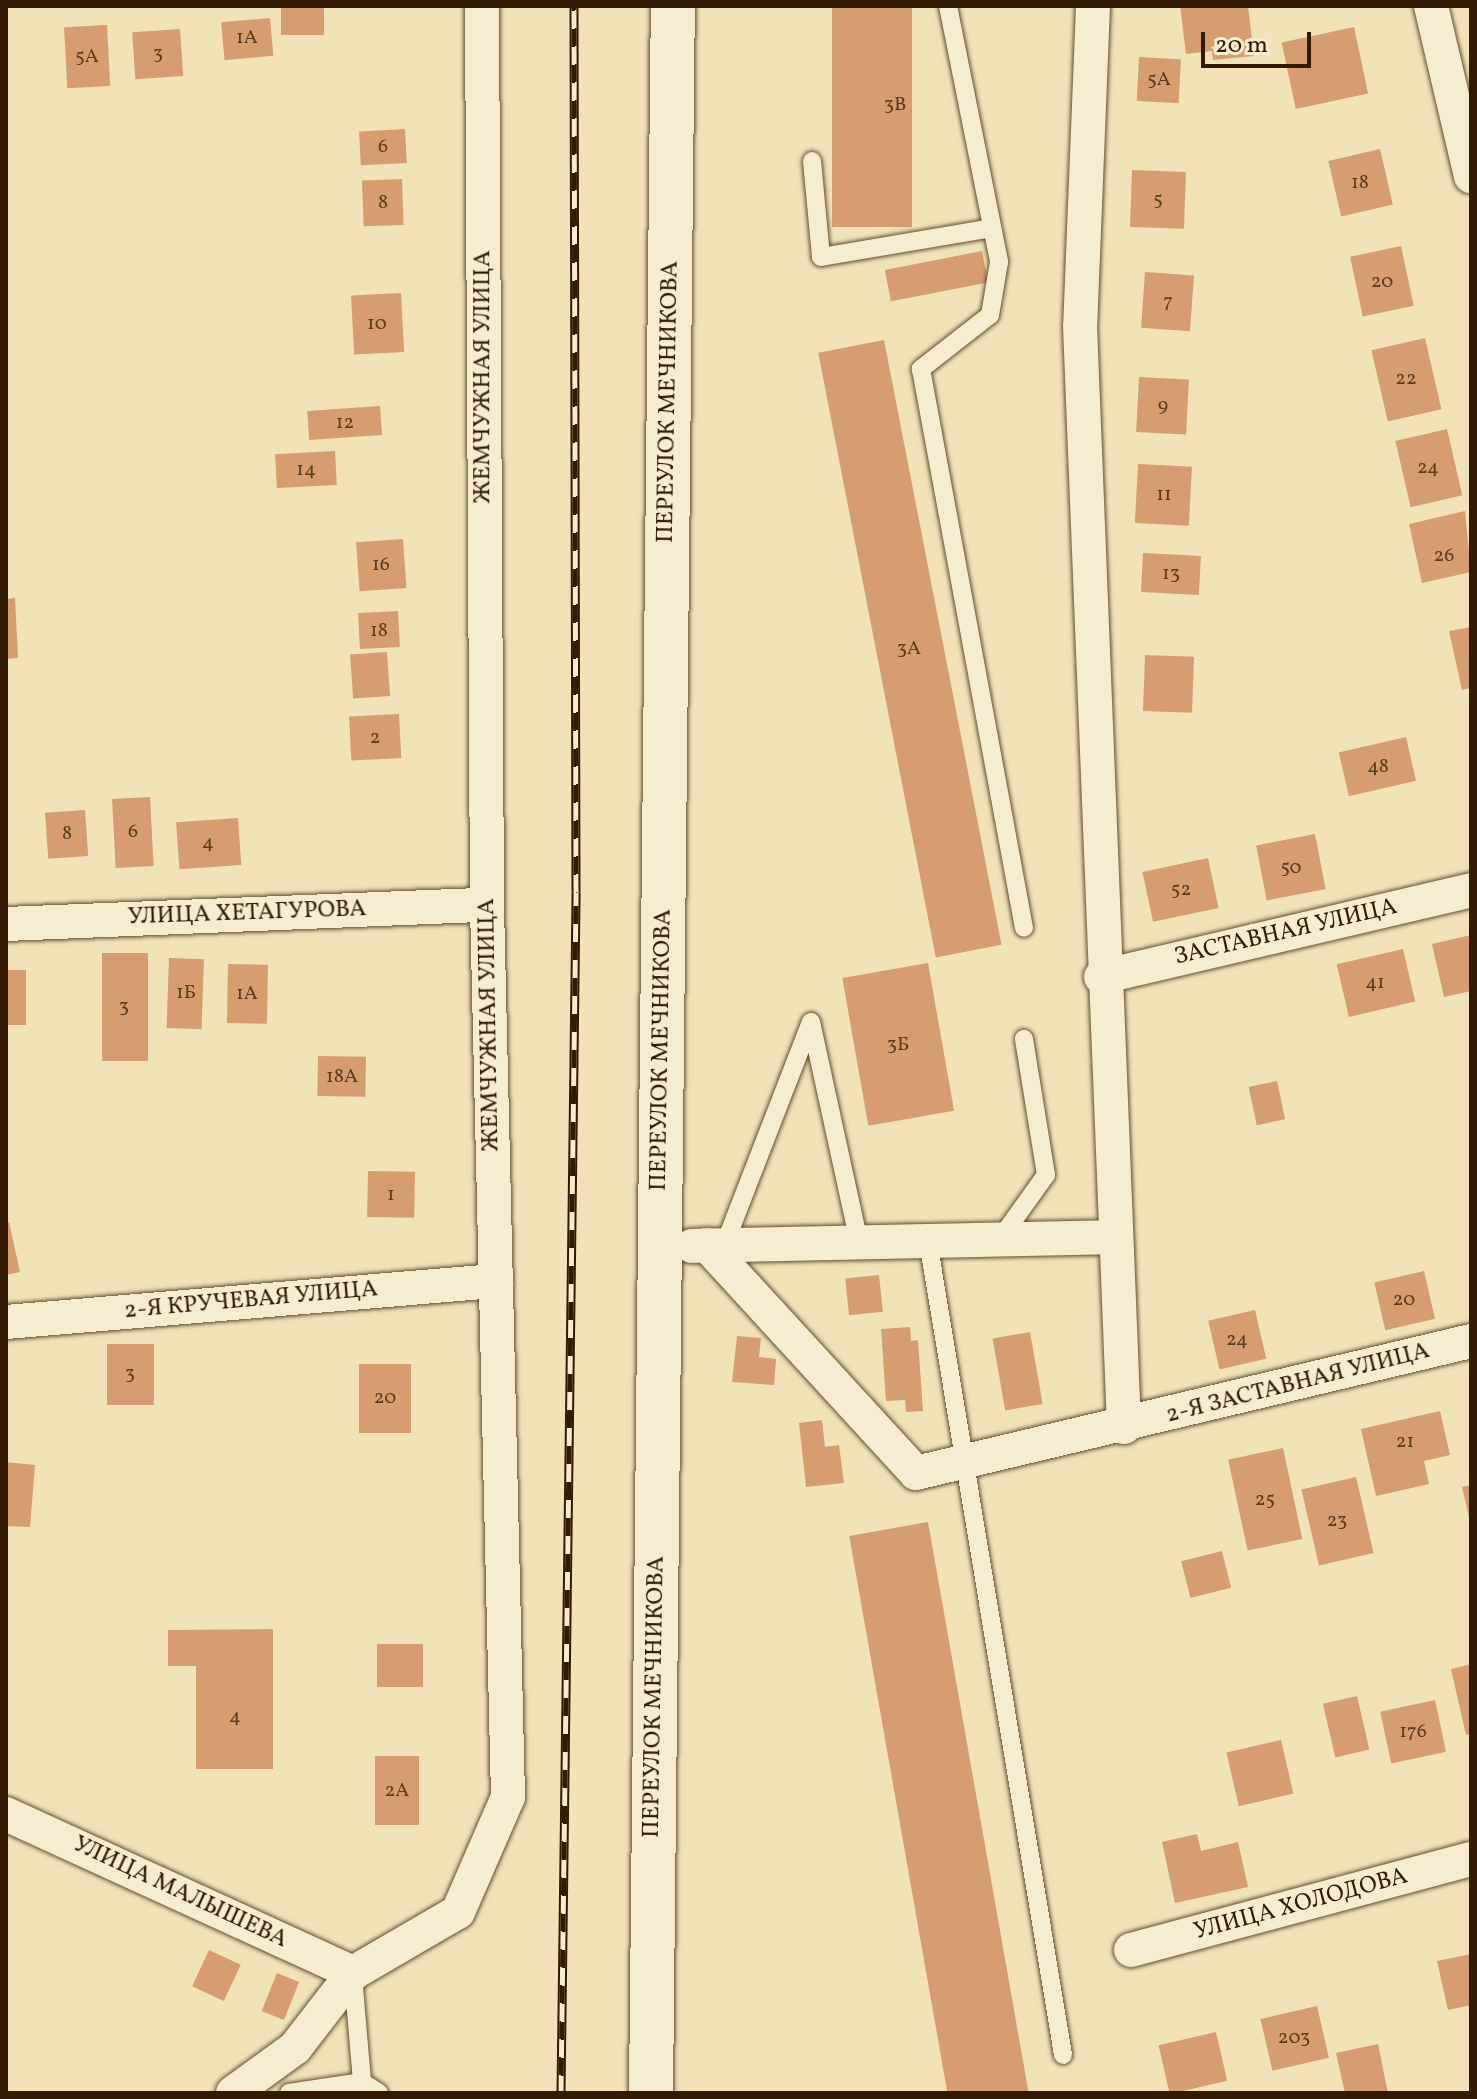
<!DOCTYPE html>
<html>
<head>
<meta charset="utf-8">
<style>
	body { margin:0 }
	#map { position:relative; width:1477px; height:2099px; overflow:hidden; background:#f1e3b7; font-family:Vollkorn,serif }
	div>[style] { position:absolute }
	.building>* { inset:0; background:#d69d70; transform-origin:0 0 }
	.roads { filter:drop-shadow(0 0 2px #624d30) drop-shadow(0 0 2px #624d30) }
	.lane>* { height:18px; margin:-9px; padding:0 9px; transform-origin:9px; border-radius:9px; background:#f6edd0 }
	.street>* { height:34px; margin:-17px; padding:0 17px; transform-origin:17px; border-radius:17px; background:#f6edd0 }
	.secondary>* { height:44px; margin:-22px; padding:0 22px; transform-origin:22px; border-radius:22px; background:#f6edd0 }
	.rail>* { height:9px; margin-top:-4.5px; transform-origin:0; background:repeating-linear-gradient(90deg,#f6edd0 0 18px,#331b03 0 36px); box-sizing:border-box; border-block:2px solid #331b03 }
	span { translate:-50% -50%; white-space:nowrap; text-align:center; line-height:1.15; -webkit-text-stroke:6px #f6edd0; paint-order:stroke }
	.number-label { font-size:20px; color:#5c3c1e }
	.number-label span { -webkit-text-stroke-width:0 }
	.street-label { font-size:24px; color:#331b03 }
	.frame { position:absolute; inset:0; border:8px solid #331b03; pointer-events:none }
	.scale { position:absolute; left:1201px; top:32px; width:110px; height:36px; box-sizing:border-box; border:4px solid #331b03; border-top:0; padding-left:10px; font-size:24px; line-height:28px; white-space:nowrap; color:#331b03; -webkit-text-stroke:6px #f6edd0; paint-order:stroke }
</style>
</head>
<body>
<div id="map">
	<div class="building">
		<div style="left:281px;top:6px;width:43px;height:29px"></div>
		<div style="left:832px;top:6px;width:80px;height:221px"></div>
		<div style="clip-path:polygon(1180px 6px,1248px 6px,1254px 56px,1213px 60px,1212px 51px,1186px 54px)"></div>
		<div style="left:270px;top:18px;width:38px;height:49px;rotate:85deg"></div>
		<div style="left:107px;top:25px;width:61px;height:43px;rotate:87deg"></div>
		<div style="left:1354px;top:27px;width:68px;height:74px;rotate:78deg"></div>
		<div style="left:180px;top:29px;width:47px;height:48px;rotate:86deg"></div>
		<div style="left:1139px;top:57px;width:42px;height:44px;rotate:3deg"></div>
		<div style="left:405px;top:129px;width:34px;height:46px;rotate:87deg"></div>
		<div style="left:1380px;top:149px;width:57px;height:53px;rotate:77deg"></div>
		<div style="left:1132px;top:170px;width:54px;height:57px;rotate:2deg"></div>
		<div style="left:402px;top:179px;width:46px;height:40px;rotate:88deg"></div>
		<div style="left:1401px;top:246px;width:61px;height:52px;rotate:78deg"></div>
		<div style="left:982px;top:251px;width:32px;height:99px;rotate:79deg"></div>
		<div style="left:1145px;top:272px;width:49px;height:56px;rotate:4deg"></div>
		<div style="left:401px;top:293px;width:59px;height:50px;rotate:87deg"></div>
		<div style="left:1425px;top:338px;width:73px;height:55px;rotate:77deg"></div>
		<div style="left:884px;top:340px;width:616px;height:67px;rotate:79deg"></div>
		<div style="left:1139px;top:377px;width:50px;height:55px;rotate:3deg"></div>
		<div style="left:380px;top:406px;width:29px;height:73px;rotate:86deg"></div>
		<div style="left:1447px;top:429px;width:68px;height:53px;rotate:77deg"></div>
		<div style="left:335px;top:451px;width:34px;height:60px;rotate:87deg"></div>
		<div style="left:1138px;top:464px;width:54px;height:59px;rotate:3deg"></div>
		<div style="clip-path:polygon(1465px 511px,1471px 572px,1422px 583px,1409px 524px)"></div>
		<div style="left:403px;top:539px;width:49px;height:47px;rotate:86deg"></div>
		<div style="left:1143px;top:553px;width:58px;height:39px;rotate:3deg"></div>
		<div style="clip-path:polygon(15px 598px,18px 658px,6px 659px,6px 599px)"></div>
		<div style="left:398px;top:611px;width:36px;height:40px;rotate:87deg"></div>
		<div style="clip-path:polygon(1471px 627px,1471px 688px,1462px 690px,1449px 631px)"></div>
		<div style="left:387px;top:652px;width:44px;height:37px;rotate:86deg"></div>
		<div style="left:1145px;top:655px;width:49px;height:56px;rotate:2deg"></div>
		<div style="left:399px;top:714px;width:44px;height:50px;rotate:87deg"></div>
		<div style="left:1406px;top:737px;width:45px;height:69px;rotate:77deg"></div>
		<div style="left:150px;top:797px;width:69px;height:38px;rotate:87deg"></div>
		<div style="left:85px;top:810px;width:46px;height:40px;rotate:86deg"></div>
		<div style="left:238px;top:818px;width:47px;height:62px;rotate:86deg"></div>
		<div style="left:1315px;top:834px;width:56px;height:60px;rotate:79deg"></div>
		<div style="left:1208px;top:858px;width:51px;height:67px;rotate:78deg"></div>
		<div style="clip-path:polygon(1471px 935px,1471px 991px,1444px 997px,1432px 944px)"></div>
		<div style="left:1403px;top:949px;width:54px;height:68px;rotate:77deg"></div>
		<div style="left:102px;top:953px;width:46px;height:108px"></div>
		<div style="left:169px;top:958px;width:35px;height:70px;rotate:2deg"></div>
		<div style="left:928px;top:963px;width:150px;height:87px;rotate:80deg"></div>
		<div style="left:228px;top:964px;width:40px;height:59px;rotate:1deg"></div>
		<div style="left:6px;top:970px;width:20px;height:55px"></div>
		<div style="left:318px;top:1056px;width:48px;height:40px;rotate:1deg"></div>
		<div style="left:1277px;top:1081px;width:39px;height:29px;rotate:78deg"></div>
		<div style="left:368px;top:1171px;width:47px;height:46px;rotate:1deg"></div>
		<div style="clip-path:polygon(9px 1222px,20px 1272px,6px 1275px,6px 1223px)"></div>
		<div style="left:1424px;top:1271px;width:49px;height:51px;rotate:77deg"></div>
		<div style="left:879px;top:1275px;width:37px;height:34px;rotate:84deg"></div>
		<div style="left:1255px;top:1310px;width:50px;height:48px;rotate:77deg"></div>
		<div style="clip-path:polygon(910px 1327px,911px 1341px,918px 1340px,923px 1411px,906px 1412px,905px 1400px,886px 1401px,881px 1329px)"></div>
		<div style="left:1030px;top:1332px;width:73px;height:38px;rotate:80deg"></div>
		<div style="clip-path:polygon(737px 1336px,761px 1338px,759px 1357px,776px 1359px,774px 1385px,732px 1382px)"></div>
		<div style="left:107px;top:1344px;width:47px;height:61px"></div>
		<div style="left:359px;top:1364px;width:52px;height:69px"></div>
		<div style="clip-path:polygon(1440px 1411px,1450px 1455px,1424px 1461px,1429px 1484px,1376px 1496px,1361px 1429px)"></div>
		<div style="clip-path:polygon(822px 1420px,825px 1447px,839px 1445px,844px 1483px,806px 1487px,799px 1423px)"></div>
		<div style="left:1283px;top:1448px;width:93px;height:56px;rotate:78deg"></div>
		<div style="clip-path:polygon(6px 1462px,35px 1465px,30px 1527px,6px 1526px)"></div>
		<div style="left:1356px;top:1477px;width:78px;height:56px;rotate:77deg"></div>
		<div style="clip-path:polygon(1471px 1485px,1471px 1521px,1470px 1521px,1462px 1487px)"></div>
		<div style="left:928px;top:1522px;width:580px;height:80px;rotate:80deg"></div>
		<div style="left:1222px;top:1551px;width:38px;height:42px;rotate:76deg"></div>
		<div style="clip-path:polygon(273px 1629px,273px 1769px,196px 1769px,196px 1666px,168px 1666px,168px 1630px)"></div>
		<div style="left:377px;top:1644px;width:46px;height:43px"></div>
		<div style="clip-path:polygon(1471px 1664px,1471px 1734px,1466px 1735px,1451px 1669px)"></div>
		<div style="left:1357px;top:1696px;width:55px;height:35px;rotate:77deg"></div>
		<div style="left:1435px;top:1700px;width:53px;height:56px;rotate:78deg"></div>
		<div style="left:1281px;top:1740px;width:55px;height:56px;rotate:77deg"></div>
		<div style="left:375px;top:1756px;width:44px;height:69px"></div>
		<div style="clip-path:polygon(1197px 1834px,1201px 1851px,1238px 1842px,1248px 1887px,1175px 1903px,1162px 1842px)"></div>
		<div style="left:209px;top:1950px;width:35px;height:40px;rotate:25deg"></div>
		<div style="clip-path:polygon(1471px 1954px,1471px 2005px,1448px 2010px,1437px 1961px)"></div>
		<div style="left:277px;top:1973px;width:24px;height:41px;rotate:22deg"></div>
		<div style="left:1317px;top:2006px;width:53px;height:58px;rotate:77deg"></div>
		<div style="left:1216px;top:2032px;width:50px;height:59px;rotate:77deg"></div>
		<div style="clip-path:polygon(1378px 2044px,1388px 2093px,1345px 2093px,1336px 2053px)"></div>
	</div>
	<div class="roads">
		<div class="lane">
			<div style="left:948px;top:6px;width:261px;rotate:78.7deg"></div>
			<div style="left:999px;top:262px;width:54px;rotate:99.6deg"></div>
			<div style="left:990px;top:315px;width:88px;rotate:142deg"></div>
			<div style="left:921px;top:369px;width:568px;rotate:79.56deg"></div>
			<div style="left:812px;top:161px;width:96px;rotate:84.6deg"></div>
			<div style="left:821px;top:257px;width:173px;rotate:-9.6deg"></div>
			<div style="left:1000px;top:1239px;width:79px;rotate:-54.3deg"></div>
			<div style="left:1046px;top:1175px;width:138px;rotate:-99.2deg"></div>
			<div style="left:928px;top:1241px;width:825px;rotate:80.58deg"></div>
			<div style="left:724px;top:1246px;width:240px;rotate:-68.8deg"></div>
			<div style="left:811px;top:1022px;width:225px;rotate:77.7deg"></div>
			<div style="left:353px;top:1976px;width:106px;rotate:85.1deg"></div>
			<div style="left:362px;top:2082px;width:20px;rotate:33deg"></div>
			<div style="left:289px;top:2093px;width:74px;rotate:-8.6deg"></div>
		</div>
		<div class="street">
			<div style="left:1093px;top:6px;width:320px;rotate:92.3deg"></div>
			<div style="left:1080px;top:326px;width:1102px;rotate:87.71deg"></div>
			<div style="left:1431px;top:6px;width:175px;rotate:76.8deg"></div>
			<div style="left:6px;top:924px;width:481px;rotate:-2.3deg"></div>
			<div style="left:1101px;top:977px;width:380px;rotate:-13.2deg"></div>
			<div style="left:707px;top:1245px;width:309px;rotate:47.5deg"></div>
			<div style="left:916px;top:1473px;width:570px;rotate:-13.38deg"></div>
			<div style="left:692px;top:1246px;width:423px;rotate:-1.2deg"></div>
			<div style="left:6px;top:1322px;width:492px;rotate:-4.8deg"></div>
			<div style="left:6px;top:1814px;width:382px;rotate:24.6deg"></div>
			<div style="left:1131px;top:1950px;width:352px;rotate:-15deg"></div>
			<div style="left:233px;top:2093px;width:77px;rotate:-36deg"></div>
			<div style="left:295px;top:2048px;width:95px;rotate:-52.3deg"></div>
			<div style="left:353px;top:1973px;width:121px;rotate:-30.2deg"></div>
			<div style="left:458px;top:1912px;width:125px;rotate:-66.5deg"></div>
			<div style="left:508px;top:1797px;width:892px;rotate:-91.35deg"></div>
			<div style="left:487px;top:905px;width:899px;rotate:-90.32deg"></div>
		</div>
		<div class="secondary">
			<div style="left:651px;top:2093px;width:2087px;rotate:-89.4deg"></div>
		</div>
	</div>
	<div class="rail">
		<div style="left:561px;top:2093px;width:1201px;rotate:-89.28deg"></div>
		<div style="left:576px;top:892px;width:886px;rotate:-90.13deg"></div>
	</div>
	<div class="number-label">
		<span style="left:247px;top:38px">1А</span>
		<span style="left:158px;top:54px">3</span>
		<span style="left:87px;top:57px">5А</span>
		<span style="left:1159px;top:80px">5А</span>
		<span style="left:895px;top:105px">3В</span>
		<span style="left:383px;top:147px">6</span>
		<span style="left:1360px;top:183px">18</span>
		<span style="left:1158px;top:200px">5</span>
		<span style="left:383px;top:203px">8</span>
		<span style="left:1382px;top:282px">20</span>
		<span style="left:1168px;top:302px">7</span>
		<span style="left:377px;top:324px">10</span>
		<span style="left:1406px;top:379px">22</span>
		<span style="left:1163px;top:406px">9</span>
		<span style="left:345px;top:423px">12</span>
		<span style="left:1428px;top:468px">24</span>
		<span style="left:306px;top:470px">14</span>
		<span style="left:1164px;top:495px">11</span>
		<span style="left:1444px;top:556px">26</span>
		<span style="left:381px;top:565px">16</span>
		<span style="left:1171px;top:574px">13</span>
		<span style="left:379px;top:631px">18</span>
		<span style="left:909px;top:649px">3А</span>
		<span style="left:375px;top:738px">2</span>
		<span style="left:1378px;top:767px">48</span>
		<span style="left:133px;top:832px">6</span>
		<span style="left:67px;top:834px">8</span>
		<span style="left:208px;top:843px">4</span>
		<span style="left:1291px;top:868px">50</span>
		<span style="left:1181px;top:890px">52</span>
		<span style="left:1375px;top:983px">41</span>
		<span style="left:186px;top:993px">1Б</span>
		<span style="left:247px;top:994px">1А</span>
		<span style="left:124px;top:1007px">3</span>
		<span style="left:898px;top:1045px">3Б</span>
		<span style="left:342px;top:1077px">18А</span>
		<span style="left:391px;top:1195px">1</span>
		<span style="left:1404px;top:1300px">20</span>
		<span style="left:1237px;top:1340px">24</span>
		<span style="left:130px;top:1374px">3</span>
		<span style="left:385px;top:1398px">20</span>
		<span style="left:1405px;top:1442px">21</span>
		<span style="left:1265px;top:1500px">25</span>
		<span style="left:1337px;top:1521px">23</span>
		<span style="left:235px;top:1717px">4</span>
		<span style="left:1413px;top:1732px">176</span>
		<span style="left:397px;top:1791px">2А</span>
		<span style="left:1294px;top:2038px">203</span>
	</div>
	<div class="street-label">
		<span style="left:484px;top:377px;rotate:-90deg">ЖЕМЧУЖНАЯ УЛИЦА</span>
		<span style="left:669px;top:402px;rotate:-89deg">ПЕРЕУЛОК МЕЧНИКОВА</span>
		<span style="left:247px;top:914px;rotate:-2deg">УЛИЦА ХЕТАГУРОВА</span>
		<span style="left:1286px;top:933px;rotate:-13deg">ЗАСТАВНАЯ УЛИЦА</span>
		<span style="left:490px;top:1025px;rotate:-91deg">ЖЕМЧУЖНАЯ УЛИЦА</span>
		<span style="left:662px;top:1050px;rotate:-89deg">ПЕРЕУЛОК МЕЧНИКОВА</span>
		<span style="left:251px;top:1301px;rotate:-5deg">2-Я КРУЧЕВАЯ УЛИЦА</span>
		<span style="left:1298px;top:1384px;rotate:-14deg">2-Я ЗАСТАВНАЯ УЛИЦА</span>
		<span style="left:655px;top:1697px;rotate:-89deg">ПЕРЕУЛОК МЕЧНИКОВА</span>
		<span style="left:180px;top:1893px;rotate:25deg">УЛИЦА МАЛЫШЕВА</span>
		<span style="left:1301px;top:1905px;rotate:-15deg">УЛИЦА ХОЛОДОВА</span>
	</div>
	<div class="frame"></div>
	<div class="scale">20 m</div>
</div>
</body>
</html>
